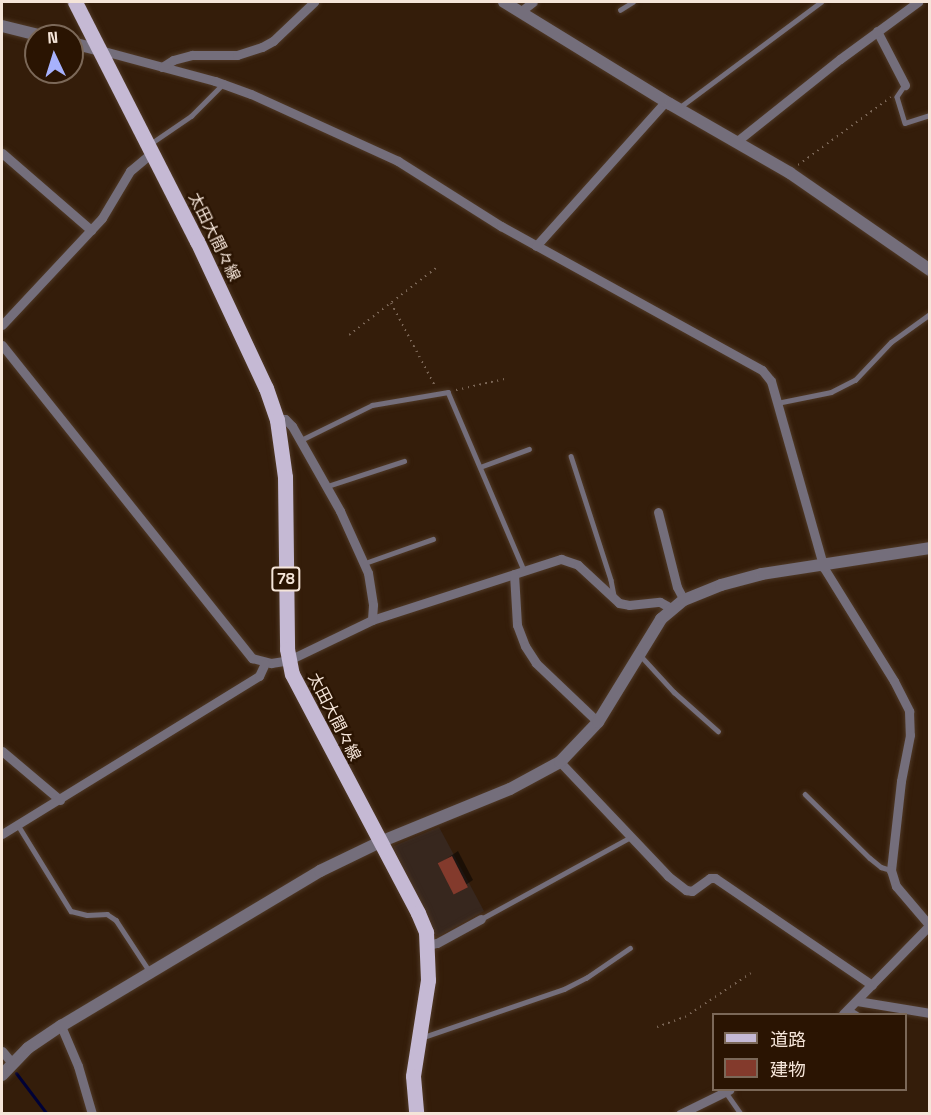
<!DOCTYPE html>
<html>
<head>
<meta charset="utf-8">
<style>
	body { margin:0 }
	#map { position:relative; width:931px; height:1115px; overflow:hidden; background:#341d0a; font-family:"Space Grotesk","Noto Sans JP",sans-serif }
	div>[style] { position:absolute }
	.commercial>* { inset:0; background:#37271e }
	.shadow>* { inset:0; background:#0007 }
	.stream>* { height:3px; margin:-1.5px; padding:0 1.5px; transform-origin:1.5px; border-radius:1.5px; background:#000136 }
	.building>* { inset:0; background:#833a2c; transform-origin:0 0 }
	.path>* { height:2px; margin-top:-1px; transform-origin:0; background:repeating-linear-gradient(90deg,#7b6656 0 1.5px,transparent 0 6px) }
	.roads { filter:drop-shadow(0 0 2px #4f3927) drop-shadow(0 0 2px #4f3927) }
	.service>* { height:4.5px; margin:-2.25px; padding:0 2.25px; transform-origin:2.25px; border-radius:2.25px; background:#746e7b }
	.minor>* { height:9px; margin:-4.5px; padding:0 4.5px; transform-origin:4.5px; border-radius:4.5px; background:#746e7b }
	.tertiary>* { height:12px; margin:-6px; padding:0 6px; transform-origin:6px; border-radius:6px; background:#746e7b }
	.primary>* { height:15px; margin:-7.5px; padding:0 7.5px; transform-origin:7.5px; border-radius:7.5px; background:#c5b9d4 }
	span { translate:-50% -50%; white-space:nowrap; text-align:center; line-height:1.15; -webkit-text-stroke:5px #2a1402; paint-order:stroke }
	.shield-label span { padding:2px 4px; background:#2a1402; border:2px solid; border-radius:4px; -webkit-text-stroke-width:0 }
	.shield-label { font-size:15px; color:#f5e5d9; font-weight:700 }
	.street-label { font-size:16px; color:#f5e5d9 }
	.frame { position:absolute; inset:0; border:3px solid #f5e5d9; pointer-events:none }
	.legend { position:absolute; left:712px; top:1013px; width:195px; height:78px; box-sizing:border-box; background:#2a1402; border:2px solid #7b6858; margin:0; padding:8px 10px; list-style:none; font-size:18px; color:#f5e5d9 }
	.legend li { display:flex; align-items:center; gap:12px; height:30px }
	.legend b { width:30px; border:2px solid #7b6858 }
	.north { position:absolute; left:24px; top:24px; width:60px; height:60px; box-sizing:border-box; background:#2a1402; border:2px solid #7b6858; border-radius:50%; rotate:356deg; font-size:16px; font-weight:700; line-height:24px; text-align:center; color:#f5e5d9 }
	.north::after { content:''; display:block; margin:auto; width:21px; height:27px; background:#a7b1fc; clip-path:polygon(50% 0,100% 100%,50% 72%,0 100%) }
</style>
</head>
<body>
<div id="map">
	<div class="commercial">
		<div style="clip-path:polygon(439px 827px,484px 911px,439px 936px,432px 933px,393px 852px,394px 846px)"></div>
	</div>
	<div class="shadow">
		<div style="clip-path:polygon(458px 851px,473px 880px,455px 892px,439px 864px)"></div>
	</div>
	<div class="stream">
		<div style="left:16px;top:1073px;width:51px;rotate:52.9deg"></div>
	</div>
	<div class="building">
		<div style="left:452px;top:856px;width:35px;height:16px;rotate:63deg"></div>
	</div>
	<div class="path">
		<div style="left:798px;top:165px;width:115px;rotate:-36.2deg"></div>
		<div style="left:391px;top:303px;width:94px;rotate:62.1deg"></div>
		<div style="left:349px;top:335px;width:110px;rotate:-37.6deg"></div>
		<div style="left:456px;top:390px;width:54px;rotate:-12.8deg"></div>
		<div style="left:657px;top:1027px;width:30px;rotate:-20deg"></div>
		<div style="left:685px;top:1017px;width:79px;rotate:-33.7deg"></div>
	</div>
	<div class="roads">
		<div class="service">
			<div style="left:620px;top:10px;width:15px;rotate:-32deg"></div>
			<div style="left:905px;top:85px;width:14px;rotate:124deg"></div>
			<div style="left:897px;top:97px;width:27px;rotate:73deg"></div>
			<div style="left:905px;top:123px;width:26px;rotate:-18deg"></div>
			<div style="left:680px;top:107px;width:176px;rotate:-36.7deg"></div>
			<div style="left:150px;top:144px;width:50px;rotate:-34.3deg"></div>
			<div style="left:191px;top:116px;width:47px;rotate:-45deg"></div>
			<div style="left:777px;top:403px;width:55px;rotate:-11.5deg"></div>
			<div style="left:831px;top:392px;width:27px;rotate:-27deg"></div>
			<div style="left:855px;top:380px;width:52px;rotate:-46.5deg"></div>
			<div style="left:891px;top:342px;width:48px;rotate:-35.7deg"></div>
			<div style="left:301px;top:440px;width:79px;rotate:-26.2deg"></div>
			<div style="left:372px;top:405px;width:77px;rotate:-9.7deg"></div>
			<div style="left:448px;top:392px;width:194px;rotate:66.9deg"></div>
			<div style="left:571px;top:456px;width:130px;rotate:72.1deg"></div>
			<div style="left:611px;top:580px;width:16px;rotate:79deg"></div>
			<div style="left:480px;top:467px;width:52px;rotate:-20.2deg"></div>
			<div style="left:328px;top:486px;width:80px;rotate:-18.2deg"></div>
			<div style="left:365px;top:563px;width:72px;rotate:-19.4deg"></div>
			<div style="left:641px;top:656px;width:49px;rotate:47.5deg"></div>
			<div style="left:674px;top:692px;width:59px;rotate:41.6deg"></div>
			<div style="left:805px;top:794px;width:91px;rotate:44.6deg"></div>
			<div style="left:870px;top:858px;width:14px;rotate:39deg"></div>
			<div style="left:881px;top:867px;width:10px;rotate:17deg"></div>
			<div style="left:18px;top:825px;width:101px;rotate:58.4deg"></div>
			<div style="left:71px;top:911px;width:16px;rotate:14deg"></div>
			<div style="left:87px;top:915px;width:20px;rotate:-3deg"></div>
			<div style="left:107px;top:914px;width:11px;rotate:34deg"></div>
			<div style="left:116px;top:920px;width:62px;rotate:56.8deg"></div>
			<div style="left:481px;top:919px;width:171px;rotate:-28.7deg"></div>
			<div style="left:849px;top:1009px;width:9px;rotate:32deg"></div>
			<div style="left:421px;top:1038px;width:151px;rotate:-18.9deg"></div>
			<div style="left:564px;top:989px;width:25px;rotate:-27deg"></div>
			<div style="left:586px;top:978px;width:53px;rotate:-34.3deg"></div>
			<div style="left:725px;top:1091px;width:28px;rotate:55deg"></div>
		</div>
		<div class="minor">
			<div style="left:520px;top:12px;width:16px;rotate:-38deg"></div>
			<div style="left:877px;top:31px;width:61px;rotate:62.6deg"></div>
			<div style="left:100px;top:50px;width:119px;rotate:15.1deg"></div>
			<div style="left:215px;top:81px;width:38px;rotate:20deg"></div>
			<div style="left:251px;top:94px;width:162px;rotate:24.5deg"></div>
			<div style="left:398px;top:161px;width:122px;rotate:32.3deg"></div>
			<div style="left:501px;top:226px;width:298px;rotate:28.9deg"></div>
			<div style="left:762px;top:370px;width:14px;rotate:51deg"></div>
			<div style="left:771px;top:381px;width:194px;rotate:74.2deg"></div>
			<div style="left:824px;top:568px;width:133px;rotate:58.2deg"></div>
			<div style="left:894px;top:681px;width:34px;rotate:63deg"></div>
			<div style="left:909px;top:711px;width:24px;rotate:88deg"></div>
			<div style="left:910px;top:735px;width:47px;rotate:101.1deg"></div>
			<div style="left:901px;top:781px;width:90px;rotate:96.4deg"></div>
			<div style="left:891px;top:870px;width:17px;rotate:73deg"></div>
			<div style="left:896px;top:886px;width:52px;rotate:49.6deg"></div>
			<div style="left:162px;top:67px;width:13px;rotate:-32deg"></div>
			<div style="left:173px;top:60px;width:20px;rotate:-15deg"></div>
			<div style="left:192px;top:55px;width:45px"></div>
			<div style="left:237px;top:55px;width:26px;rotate:-18deg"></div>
			<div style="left:262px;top:47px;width:13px;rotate:-29deg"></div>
			<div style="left:273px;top:41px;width:57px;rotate:-43.6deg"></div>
			<div style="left:736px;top:142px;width:133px;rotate:-38.6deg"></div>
			<div style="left:840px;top:59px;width:97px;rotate:-36.2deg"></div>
			<div style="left:2px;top:153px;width:118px;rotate:40.9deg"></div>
			<div style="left:536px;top:246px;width:195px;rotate:-48.1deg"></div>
			<div style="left:2px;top:325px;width:146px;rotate:-46.9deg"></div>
			<div style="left:102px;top:218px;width:55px;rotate:-59.2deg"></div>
			<div style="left:130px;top:171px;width:30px;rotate:-40deg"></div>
			<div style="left:2px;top:345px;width:401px;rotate:51.4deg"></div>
			<div style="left:252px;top:658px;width:20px;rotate:15deg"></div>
			<div style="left:271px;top:663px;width:18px;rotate:-9deg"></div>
			<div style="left:289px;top:660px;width:92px;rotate:-25.7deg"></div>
			<div style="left:372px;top:620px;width:199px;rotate:-17.9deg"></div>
			<div style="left:561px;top:559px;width:18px;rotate:19deg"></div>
			<div style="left:578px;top:565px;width:56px;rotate:42.8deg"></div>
			<div style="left:619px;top:603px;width:10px;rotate:11deg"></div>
			<div style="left:629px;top:605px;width:31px;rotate:-6deg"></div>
			<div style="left:660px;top:602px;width:13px;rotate:29deg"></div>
			<div style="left:277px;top:420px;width:8px;rotate:-7deg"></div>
			<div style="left:285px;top:419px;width:10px;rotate:45deg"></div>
			<div style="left:292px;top:426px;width:98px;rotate:60.5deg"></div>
			<div style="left:340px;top:511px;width:68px;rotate:65.7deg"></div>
			<div style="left:368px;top:573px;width:32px;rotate:81deg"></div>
			<div style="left:373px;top:605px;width:15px;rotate:94deg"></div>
			<div style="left:658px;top:512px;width:77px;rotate:75.8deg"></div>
			<div style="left:677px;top:587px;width:15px;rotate:62deg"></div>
			<div style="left:514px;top:574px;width:51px;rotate:86.6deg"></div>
			<div style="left:517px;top:625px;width:22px;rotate:69deg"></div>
			<div style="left:525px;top:646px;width:20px;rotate:57deg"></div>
			<div style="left:536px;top:663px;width:86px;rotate:43.6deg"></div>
			<div style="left:2px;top:751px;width:76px;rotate:40.2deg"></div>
			<div style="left:560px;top:762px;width:157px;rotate:46.5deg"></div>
			<div style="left:668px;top:876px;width:23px;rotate:38deg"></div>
			<div style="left:686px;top:890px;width:6px;rotate:9deg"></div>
			<div style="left:692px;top:891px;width:22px;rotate:-36deg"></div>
			<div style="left:710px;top:878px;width:5px"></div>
			<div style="left:715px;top:878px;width:190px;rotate:34.3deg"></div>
			<div style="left:2px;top:834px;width:302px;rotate:-31.6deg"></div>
			<div style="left:259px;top:676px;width:14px;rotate:-65deg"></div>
			<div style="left:428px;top:945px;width:9px;rotate:-13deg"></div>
			<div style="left:437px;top:943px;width:50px;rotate:-28.6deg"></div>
			<div style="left:857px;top:1001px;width:74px;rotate:9.3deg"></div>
			<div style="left:843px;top:1014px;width:123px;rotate:-45.7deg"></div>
			<div style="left:61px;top:1026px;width:43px;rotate:67deg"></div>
			<div style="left:78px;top:1066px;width:50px;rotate:73.7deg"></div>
			<div style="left:2px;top:1051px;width:16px;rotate:50deg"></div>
			<div style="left:680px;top:1114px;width:55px;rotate:-26.1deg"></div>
		</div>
		<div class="tertiary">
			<div style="left:504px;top:2px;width:195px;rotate:31.6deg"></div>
			<div style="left:670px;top:104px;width:138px;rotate:29.9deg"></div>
			<div style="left:790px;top:173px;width:170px;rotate:34.7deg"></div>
			<div style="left:2px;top:26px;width:41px;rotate:14deg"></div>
			<div style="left:72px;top:43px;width:29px;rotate:14deg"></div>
			<div style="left:2px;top:1075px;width:37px;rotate:-46deg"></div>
			<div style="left:28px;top:1048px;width:40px;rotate:-34deg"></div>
			<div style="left:61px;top:1026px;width:302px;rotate:-30.9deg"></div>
			<div style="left:320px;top:871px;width:67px;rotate:-25.8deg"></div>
			<div style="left:380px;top:842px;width:140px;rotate:-22.2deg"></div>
			<div style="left:510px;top:789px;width:57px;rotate:-28.4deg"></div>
			<div style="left:560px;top:762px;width:55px;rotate:-46.5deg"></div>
			<div style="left:598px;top:722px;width:121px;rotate:-58.5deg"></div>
			<div style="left:661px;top:619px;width:30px;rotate:-40deg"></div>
			<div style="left:684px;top:600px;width:40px;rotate:-22deg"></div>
			<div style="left:721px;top:585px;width:42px;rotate:-15deg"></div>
			<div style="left:762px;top:574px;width:170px;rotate:-8.8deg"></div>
		</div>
		<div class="primary">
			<div style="left:75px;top:2px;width:268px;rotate:63deg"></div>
			<div style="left:197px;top:241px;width:162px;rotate:64.9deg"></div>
			<div style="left:266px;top:388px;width:34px;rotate:71deg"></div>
			<div style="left:277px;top:420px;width:58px;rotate:82deg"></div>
			<div style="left:285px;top:477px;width:172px;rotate:89.3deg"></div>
			<div style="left:287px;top:649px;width:25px;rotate:79deg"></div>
			<div style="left:292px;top:674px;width:270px;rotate:62.2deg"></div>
			<div style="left:418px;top:913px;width:21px;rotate:67deg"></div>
			<div style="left:426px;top:932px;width:48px;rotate:87.6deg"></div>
			<div style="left:428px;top:980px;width:97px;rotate:98.9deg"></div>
			<div style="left:413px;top:1076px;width:38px;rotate:85deg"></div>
		</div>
	</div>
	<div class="shield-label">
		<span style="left:286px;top:579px">78</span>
	</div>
	<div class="street-label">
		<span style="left:214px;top:237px;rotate:64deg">太田大間々線</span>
		<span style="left:334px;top:717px;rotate:63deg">太田大間々線</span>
	</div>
	<div class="frame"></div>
	<ul class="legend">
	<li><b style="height:8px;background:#c5b9d4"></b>道路</li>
	<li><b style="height:16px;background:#833a2c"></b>建物</li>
	</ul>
	<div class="north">N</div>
</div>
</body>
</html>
